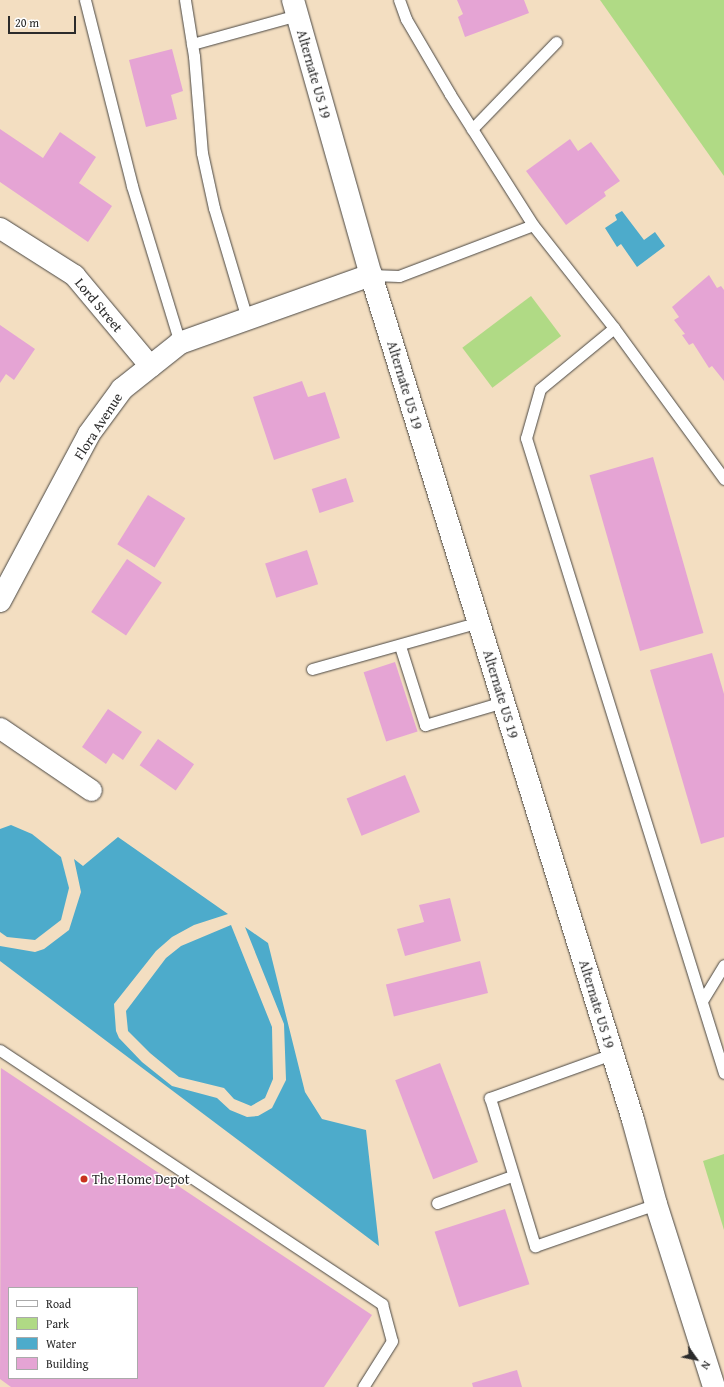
<!DOCTYPE html>
<html>
<head>
<meta charset="utf-8">
<style>
	body { margin:0 }
	#map { position:relative; width:724px; height:1387px; overflow:hidden; background:#f3dec1; font-family:"Gentium Book Plus",serif }
	div>[style] { position:absolute }
	.green>* { inset:0; background:#b0da85; transform-origin:0 0 }
	.water>* { inset:0; background:#4dabcb }
	.building>* { inset:0; background:#e5a4d4; transform-origin:0 0 }
	.roads { filter:drop-shadow(0 0 1px #494642) drop-shadow(0 0 1px #494642) }
	.service>* { height:11px; margin:-5.5px; padding:0 5.5px; transform-origin:5.5px; border-radius:5.5px; background:#fff }
	.minor>* { height:21px; margin:-10.5px; padding:0 10.5px; transform-origin:10.5px; border-radius:10.5px; background:#fff }
	.tertiary>* { height:22px; margin:-11px; padding:0 11px; transform-origin:11px; border-radius:11px; background:#fff }
	.secondary>* { height:22px; margin:-11px; padding:0 11px; transform-origin:11px; border-radius:11px; background:#fff }
	.dots>* { width:11px; height:11px; translate:-50% -50%; box-sizing:border-box; border:2px solid #fff; border-radius:50% }
	span { translate:-50% -50%; white-space:nowrap; text-align:center; line-height:1.15; -webkit-text-stroke:3px #fff; paint-order:stroke }
	.street-label { font-size:14px; color:#2b2b2b }
	.poi-label { font-size:14px; color:#2b2b2b }
	.left { translate:0 -50%; text-align:left }
	.legend { position:absolute; left:8px; top:1287px; width:130px; height:92px; box-sizing:border-box; background:#fff; border:1px solid #aaa; margin:0; padding:5px 7px; list-style:none; font-size:12px; color:#2b2b2b }
	.legend li { display:flex; align-items:center; gap:8px; height:20px }
	.legend b { width:20px; border:1px solid #aaa }
	.north { position:absolute; left:676px; top:1339px; width:40px; height:40px; -webkit-text-stroke:3px #fff; paint-order:stroke; rotate:123deg; font-size:11px; font-weight:700; line-height:16px; text-align:center; color:#2b2b2b }
	.north::after { content:''; display:block; margin:auto; width:14px; height:18px; background:#2b2b2b; clip-path:polygon(50% 0,100% 100%,50% 72%,0 100%) }
	.scale { position:absolute; left:8px; top:16px; width:68px; height:18px; box-sizing:border-box; border:2px solid #2b2b2b; border-top:0; padding-left:5px; font-size:12px; line-height:14px; white-space:nowrap; color:#2b2b2b; -webkit-text-stroke:3px #fff; paint-order:stroke }
</style>
</head>
<body>
<div id="map">
	<div class="green">
		<div style="clip-path:polygon(600px 0,724px 0,724px 176px,688px 125px)"></div>
		<div style="left:531px;top:296px;width:50px;height:86px;rotate:53deg"></div>
		<div style="clip-path:polygon(724px 1154px,724px 1230px,703px 1161px)"></div>
	</div>
	<div class="water">
		<div style="clip-path:polygon(622px 211px,644px 240px,655px 232px,665px 246px,637px 267px,621px 244px,617px 247px,605px 228px,617px 220px,615px 215px)"></div>
		<div style="clip-path:polygon(11px 825px,32px 834px,61px 857px,69px 888px,61px 920px,35px 940px,7px 937px,0 932px,0 829px)"></div>
		<div style="clip-path:polygon(118px 837px,228px 914px,194px 925px,172px 937px,156px 951px,114px 1004px,116px 1031px,119px 1038px,142px 1062px,172px 1086px,217px 1098px,230px 1110px,247px 1117px,258px 1116px,272px 1108px,286px 1080px,284px 1024px,245px 927px,268px 943px,305px 1092px,322px 1119px,366px 1130px,379px 1246px,0 961px,0 946px,35px 952px,44px 949px,69px 930px,81px 892px,74px 859px,83px 866px)"></div>
		<div style="clip-path:polygon(231px 925px,272px 1027px,273px 1079px,265px 1098px,251px 1106px,234px 1099px,224px 1088px,179px 1077px,150px 1053px,128px 1031px,126px 1011px,166px 958px,181px 946px)"></div>
	</div>
	<div class="building">
		<div style="clip-path:polygon(457px 0,524px 0,529px 13px,465px 37px,458px 17px,463px 14px)"></div>
		<div style="clip-path:polygon(172px 49px,183px 91px,171px 95px,177px 119px,146px 127px,129px 60px)"></div>
		<div style="clip-path:polygon(0 129px,43px 158px,60px 132px,96px 157px,79px 183px,112px 206px,88px 242px,0 182px)"></div>
		<div style="clip-path:polygon(570px 139px,578px 151px,591px 142px,620px 181px,604px 192px,606px 196px,566px 225px,526px 171px)"></div>
		<div style="clip-path:polygon(709px 275px,717px 288px,721px 286px,724px 290px,724px 381px,712px 366px,709px 368px,693px 343px,689px 345px,682px 335px,685px 334px,674px 320px,679px 317px,672px 307px)"></div>
		<div style="clip-path:polygon(0 325px,35px 349px,14px 380px,6px 374px,0 383px)"></div>
		<div style="clip-path:polygon(302px 381px,308px 397px,325px 392px,340px 438px,274px 460px,253px 397px)"></div>
		<div style="left:653px;top:457px;width:183px;height:66px;rotate:74deg"></div>
		<div style="left:346px;top:478px;width:25px;height:36px;rotate:72deg"></div>
		<div style="left:148px;top:495px;width:44px;height:58px;rotate:32deg"></div>
		<div style="left:307px;top:550px;width:36px;height:44px;rotate:72deg"></div>
		<div style="left:127px;top:559px;width:42px;height:64px;rotate:34deg"></div>
		<div style="clip-path:polygon(712px 653px,724px 694px,724px 837px,701px 844px,650px 670px)"></div>
		<div style="left:395px;top:662px;width:73px;height:33px;rotate:72deg"></div>
		<div style="clip-path:polygon(108px 709px,142px 732px,123px 760px,113px 753px,106px 764px,82px 747px)"></div>
		<div style="left:158px;top:739px;width:44px;height:32px;rotate:35deg"></div>
		<div style="left:405px;top:775px;width:40px;height:63px;rotate:68deg"></div>
		<div style="clip-path:polygon(450px 898px,461px 941px,405px 956px,397px 929px,424px 922px,419px 905px)"></div>
		<div style="left:480px;top:961px;width:33px;height:97px;rotate:76deg"></div>
		<div style="left:440px;top:1063px;width:106px;height:48px;rotate:69deg"></div>
		<div style="clip-path:polygon(evenodd,1px 1068px,372px 1315px,324px 1387px,11px 1387px,0 1379px,1px 1068px,9px 1288px,137px 1288px,137px 1378px,9px 1378px,9px 1288px)"></div>
		<div style="left:505px;top:1209px;width:79px;height:74px;rotate:72deg"></div>
		<div style="clip-path:polygon(517px 1370px,522px 1387px,473px 1387px,472px 1383px)"></div>
	</div>
	<div class="roads">
		<div class="service">
			<div style="left:85px;top:0;width:192px;rotate:75.8deg"></div>
			<div style="left:132px;top:186px;width:164px;rotate:73deg"></div>
			<div style="left:185px;top:0;width:57px;rotate:80.9deg"></div>
			<div style="left:194px;top:56px;width:97px;rotate:85.3deg"></div>
			<div style="left:202px;top:153px;width:56px;rotate:77.7deg"></div>
			<div style="left:214px;top:208px;width:116px;rotate:73.4deg"></div>
			<div style="left:192px;top:44px;width:109px;rotate:-15.4deg"></div>
			<div style="left:472px;top:129px;width:121px;rotate:-46deg"></div>
			<div style="left:533px;top:225px;width:131px;rotate:51.8deg"></div>
			<div style="left:614px;top:328px;width:96px;rotate:140.5deg"></div>
			<div style="left:540px;top:389px;width:51px;rotate:105.9deg"></div>
			<div style="left:526px;top:438px;width:665px;rotate:72.68deg"></div>
			<div style="left:371px;top:275px;width:28px;rotate:2deg"></div>
			<div style="left:399px;top:276px;width:143px;rotate:-20.8deg"></div>
			<div style="left:533px;top:225px;width:155px;rotate:-122.4deg"></div>
			<div style="left:450px;top:94px;width:87px;rotate:-120.4deg"></div>
			<div style="left:406px;top:19px;width:20px;rotate:-110deg"></div>
			<div style="left:614px;top:328px;width:187px;rotate:53.9deg"></div>
			<div style="left:400px;top:646px;width:83px;rotate:72.4deg"></div>
			<div style="left:425px;top:725px;width:81px;rotate:-16.4deg"></div>
			<div style="left:312px;top:669px;width:173px;rotate:-15.7deg"></div>
			<div style="left:702px;top:1001px;width:42px;rotate:-58.6deg"></div>
			<div style="left:0;top:1050px;width:459px;rotate:33.6deg"></div>
			<div style="left:382px;top:1304px;width:38px;rotate:75deg"></div>
			<div style="left:392px;top:1341px;width:54px;rotate:122.2deg"></div>
			<div style="left:612px;top:1054px;width:130px;rotate:160.2deg"></div>
			<div style="left:490px;top:1098px;width:155px;rotate:73.1deg"></div>
			<div style="left:535px;top:1246px;width:128px;rotate:-19.1deg"></div>
			<div style="left:437px;top:1203px;width:80px;rotate:-19.8deg"></div>
		</div>
		<div class="minor">
			<div style="left:0;top:228px;width:88px;rotate:32.4deg"></div>
			<div style="left:74px;top:275px;width:119px;rotate:50.1deg"></div>
			<div style="left:0;top:728px;width:110px;rotate:34.3deg"></div>
		</div>
		<div class="tertiary">
			<div style="left:0;top:601px;width:189px;rotate:-61.9deg"></div>
			<div style="left:89px;top:434px;width:56px;rotate:-53.7deg"></div>
			<div style="left:122px;top:389px;width:74px;rotate:-38.4deg"></div>
			<div style="left:180px;top:343px;width:203px;rotate:-19.6deg"></div>
		</div>
		<div class="secondary">
			<div style="left:293px;top:0;width:286px;rotate:74.2deg"></div>
			<div style="left:371px;top:275px;width:885px;rotate:72.77deg"></div>
			<div style="left:633px;top:1120px;width:87px;rotate:74.7deg"></div>
			<div style="left:656px;top:1204px;width:192px;rotate:72.4deg"></div>
		</div>
	</div>
	<div class="dots">
		<div style="left:84px;top:1179px;background:#c8321e"></div>
	</div>
	<div class="street-label">
		<span style="left:314px;top:74px;rotate:74deg">Alternate US 19</span>
		<span style="left:99px;top:305px;rotate:50deg">Lord Street</span>
		<span style="left:405px;top:385px;rotate:73deg">Alternate US 19</span>
		<span style="left:98px;top:426px;rotate:-57deg">Flora Avenue</span>
		<span style="left:501px;top:694px;rotate:73deg">Alternate US 19</span>
		<span style="left:597px;top:1004px;rotate:73deg">Alternate US 19</span>
	</div>
	<div class="poi-label">
		<span class="left" style="left:92px;top:1179px">The Home Depot</span>
	</div>
	<ul class="legend">
	<li><b style="height:5px;background:#fff"></b>Road</li>
	<li><b style="height:11px;background:#b0da85"></b>Park</li>
	<li><b style="height:11px;background:#4dabcb"></b>Water</li>
	<li><b style="height:11px;background:#e5a4d4"></b>Building</li>
	</ul>
	<div class="north">N</div>
	<div class="scale">20 m</div>
</div>
</body>
</html>
